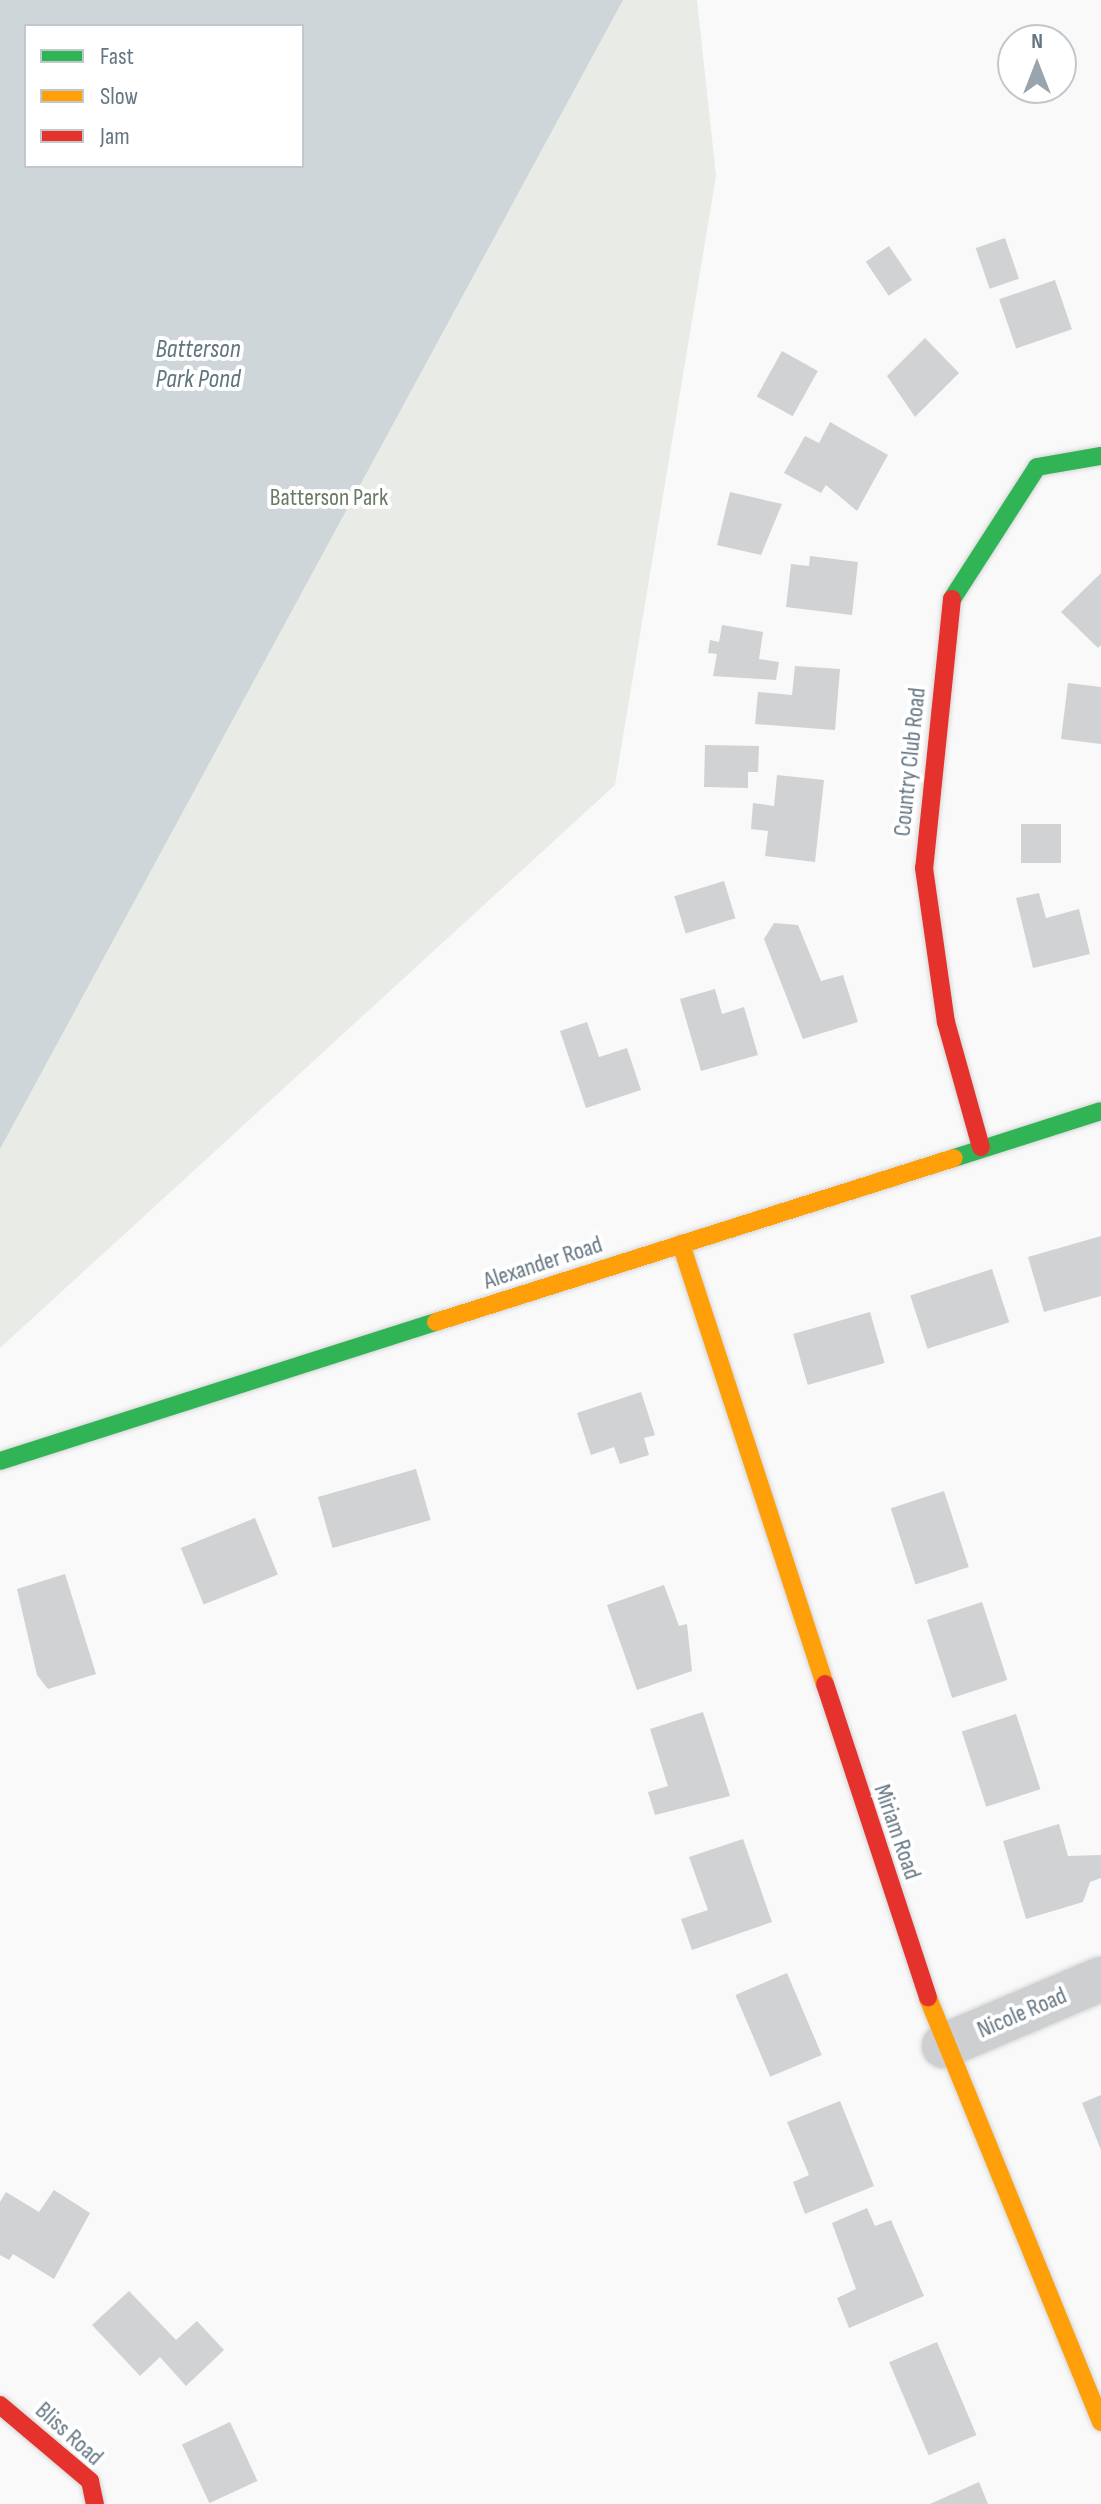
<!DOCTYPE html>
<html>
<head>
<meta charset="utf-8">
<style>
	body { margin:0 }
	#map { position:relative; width:1101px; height:2504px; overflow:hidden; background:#f9f9f9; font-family:"Sofia Sans Condensed",sans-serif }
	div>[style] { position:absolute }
	.green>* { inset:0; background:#e8ebe6 }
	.water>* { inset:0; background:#ced6d9 }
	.building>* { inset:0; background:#d0d2d3; transform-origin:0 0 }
	.roads { filter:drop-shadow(0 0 2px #d5d6d7) drop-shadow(0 0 2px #d5d6d7) }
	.street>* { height:44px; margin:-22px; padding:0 22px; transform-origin:22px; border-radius:22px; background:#cecfd0 }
	.fast>* { height:18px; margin:-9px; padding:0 9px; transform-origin:9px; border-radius:9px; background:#30b455 }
	.slow>* { height:18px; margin:-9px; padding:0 9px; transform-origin:9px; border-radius:9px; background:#ff9f0a }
	.jam>* { height:18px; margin:-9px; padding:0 9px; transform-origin:9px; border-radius:9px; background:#e5322d }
	span { translate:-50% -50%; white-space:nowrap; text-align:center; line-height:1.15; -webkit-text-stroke:8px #fff; paint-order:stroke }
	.park-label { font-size:24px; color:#687a64 }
	.street-label { font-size:24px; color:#657683 }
	.water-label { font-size:26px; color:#60757c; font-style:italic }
	.legend { position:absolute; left:24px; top:24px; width:280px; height:144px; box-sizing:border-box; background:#fff; border:2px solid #c1c8cd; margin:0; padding:10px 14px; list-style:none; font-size:24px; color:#657683 }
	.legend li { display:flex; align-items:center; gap:16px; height:40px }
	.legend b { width:40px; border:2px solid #c1c8cd }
	.north { position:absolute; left:997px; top:24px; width:80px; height:80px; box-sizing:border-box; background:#fff; border:2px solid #c1c8cd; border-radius:50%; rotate:0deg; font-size:22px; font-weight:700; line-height:32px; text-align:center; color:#657683 }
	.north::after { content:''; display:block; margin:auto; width:28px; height:36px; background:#99a4ac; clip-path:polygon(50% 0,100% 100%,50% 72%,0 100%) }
</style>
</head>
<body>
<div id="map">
	<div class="green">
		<div style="clip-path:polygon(evenodd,0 0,697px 0,716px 176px,615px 785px,0 1348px,0 0,26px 26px,302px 26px,302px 166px,26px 166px,26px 26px)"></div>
	</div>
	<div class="water">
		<div style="clip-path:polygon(evenodd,0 0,623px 0,0 1149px,0 0,26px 26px,302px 26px,302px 166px,26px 166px,26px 26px)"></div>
	</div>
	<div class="building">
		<div style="left:1005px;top:238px;width:43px;height:31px;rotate:71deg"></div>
		<div style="left:889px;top:246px;width:41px;height:28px;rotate:56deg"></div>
		<div style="left:1055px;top:280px;width:52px;height:59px;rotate:71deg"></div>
		<div style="clip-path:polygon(925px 338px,959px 373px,915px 417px,887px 376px)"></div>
		<div style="left:782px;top:351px;width:41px;height:52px;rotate:29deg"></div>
		<div style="clip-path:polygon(830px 422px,888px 455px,857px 511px,826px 485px,821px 493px,784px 473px,805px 436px,819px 443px)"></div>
		<div style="clip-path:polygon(730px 492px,782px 504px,761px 555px,717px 545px)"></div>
		<div style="clip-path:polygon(810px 556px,858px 562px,852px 615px,786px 607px,791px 564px,809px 566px)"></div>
		<div style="clip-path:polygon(1101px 573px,1101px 645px,1098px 648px,1061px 612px)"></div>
		<div style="clip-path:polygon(722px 625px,763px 632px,759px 659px,779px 662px,776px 680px,713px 676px,717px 654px,708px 653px,710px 640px,719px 642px)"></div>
		<div style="clip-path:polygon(795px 666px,840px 669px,835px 730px,755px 724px,758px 692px,792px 695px)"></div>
		<div style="clip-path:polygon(1068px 683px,1101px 687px,1101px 744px,1061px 739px)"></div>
		<div style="clip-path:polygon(705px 745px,759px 746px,758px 772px,748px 772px,748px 788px,704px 787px)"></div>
		<div style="clip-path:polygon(777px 775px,824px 780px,815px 862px,765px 856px,768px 831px,751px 829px,753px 803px,774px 806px)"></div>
		<div style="left:1021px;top:824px;width:40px;height:39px"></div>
		<div style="left:724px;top:881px;width:39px;height:52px;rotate:73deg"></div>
		<div style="clip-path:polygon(1039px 893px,1046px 918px,1079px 909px,1090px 954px,1033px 968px,1016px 898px)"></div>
		<div style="clip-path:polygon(774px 923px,798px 925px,821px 981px,843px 975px,858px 1022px,803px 1039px,764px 939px)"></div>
		<div style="clip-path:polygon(715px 989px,722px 1014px,744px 1007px,758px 1055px,701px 1071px,680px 999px)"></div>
		<div style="clip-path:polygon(587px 1022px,599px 1057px,627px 1048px,641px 1090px,586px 1108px,560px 1031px)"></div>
		<div style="clip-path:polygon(1101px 1236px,1101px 1296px,1044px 1312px,1028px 1257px)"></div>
		<div style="left:992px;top:1269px;width:56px;height:86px;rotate:72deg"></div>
		<div style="left:870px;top:1312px;width:53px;height:80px;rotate:74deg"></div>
		<div style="clip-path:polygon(641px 1392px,655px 1435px,644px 1438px,649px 1455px,620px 1464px,614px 1447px,591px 1455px,577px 1413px)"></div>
		<div style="left:416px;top:1469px;width:53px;height:102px;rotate:74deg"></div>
		<div style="left:944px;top:1491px;width:80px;height:56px;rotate:72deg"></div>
		<div style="left:255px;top:1518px;width:61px;height:80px;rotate:68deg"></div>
		<div style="clip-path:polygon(65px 1574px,96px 1674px,48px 1689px,37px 1675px,17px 1589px)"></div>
		<div style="clip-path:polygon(664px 1585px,679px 1626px,687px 1624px,692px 1671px,637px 1690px,607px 1605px)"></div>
		<div style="left:982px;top:1602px;width:82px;height:58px;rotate:72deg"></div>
		<div style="clip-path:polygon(703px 1712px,730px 1796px,655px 1815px,648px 1792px,668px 1786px,650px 1729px)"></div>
		<div style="left:1016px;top:1714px;width:79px;height:57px;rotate:72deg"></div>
		<div style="clip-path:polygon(1059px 1824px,1068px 1856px,1101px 1855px,1101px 1878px,1090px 1882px,1083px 1902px,1026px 1919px,1003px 1841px)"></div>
		<div style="clip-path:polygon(743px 1839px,772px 1922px,692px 1950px,681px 1919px,708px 1910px,689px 1857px)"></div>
		<div style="left:787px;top:1973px;width:89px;height:56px;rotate:67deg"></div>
		<div style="clip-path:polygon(1101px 2095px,1101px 2150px,1082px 2103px)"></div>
		<div style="clip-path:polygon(840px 2101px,874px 2186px,805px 2214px,793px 2182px,809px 2175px,787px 2122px)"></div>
		<div style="clip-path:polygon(54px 2190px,90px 2213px,54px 2279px,13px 2254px,9px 2260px,0 2255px,0 2202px,6px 2192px,39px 2212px)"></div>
		<div style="clip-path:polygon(867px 2208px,875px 2226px,891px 2220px,924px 2296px,849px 2328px,837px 2298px,856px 2289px,832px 2223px)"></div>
		<div style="clip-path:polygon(129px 2291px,176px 2340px,197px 2321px,224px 2350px,186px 2386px,160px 2357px,140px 2376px,92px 2325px)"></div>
		<div style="left:937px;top:2342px;width:101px;height:52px;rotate:67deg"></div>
		<div style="left:230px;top:2422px;width:65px;height:53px;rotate:65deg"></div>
		<div style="clip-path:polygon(979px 2482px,988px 2504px,930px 2504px)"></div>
	</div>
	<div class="roads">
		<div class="street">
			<div style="left:944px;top:2046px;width:171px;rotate:-23.1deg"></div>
		</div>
		<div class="fast">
			<div style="left:952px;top:599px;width:157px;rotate:-57.2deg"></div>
			<div style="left:1037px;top:467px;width:65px;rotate:-9.8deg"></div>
			<div style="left:954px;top:1158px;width:154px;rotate:-17.7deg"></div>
			<div style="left:0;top:1461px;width:458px;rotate:-17.7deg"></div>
		</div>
		<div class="slow">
			<div style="left:681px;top:1244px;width:463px;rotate:71.9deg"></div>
			<div style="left:436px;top:1322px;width:543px;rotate:-17.57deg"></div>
			<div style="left:928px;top:1998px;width:458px;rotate:67.8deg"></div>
		</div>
		<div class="jam">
			<div style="left:952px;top:599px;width:270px;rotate:95.9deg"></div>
			<div style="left:924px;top:868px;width:156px;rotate:81.9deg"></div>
			<div style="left:946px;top:1022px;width:130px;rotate:74.4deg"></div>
			<div style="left:825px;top:1684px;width:330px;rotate:71.8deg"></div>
			<div style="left:0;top:2405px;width:118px;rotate:40.2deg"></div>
			<div style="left:90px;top:2481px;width:24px;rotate:78deg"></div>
		</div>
	</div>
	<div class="park-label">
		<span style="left:329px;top:498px">Batterson Park</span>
	</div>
	<div class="street-label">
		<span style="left:910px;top:762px;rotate:-84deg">Country Club Road</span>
		<span style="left:543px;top:1263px;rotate:-18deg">Alexander Road</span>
		<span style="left:897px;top:1832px;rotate:71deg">Miriam Road</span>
		<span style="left:1022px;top:2013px;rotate:-23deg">Nicole Road</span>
		<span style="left:69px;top:2434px;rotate:42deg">Bliss Road</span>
	</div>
	<div class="water-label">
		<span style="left:198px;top:365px">Batterson<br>Park Pond</span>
	</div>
	<ul class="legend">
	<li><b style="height:10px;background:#30b455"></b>Fast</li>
	<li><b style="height:10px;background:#ff9f0a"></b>Slow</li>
	<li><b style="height:10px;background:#e5322d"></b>Jam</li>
	</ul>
	<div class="north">N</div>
</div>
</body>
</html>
